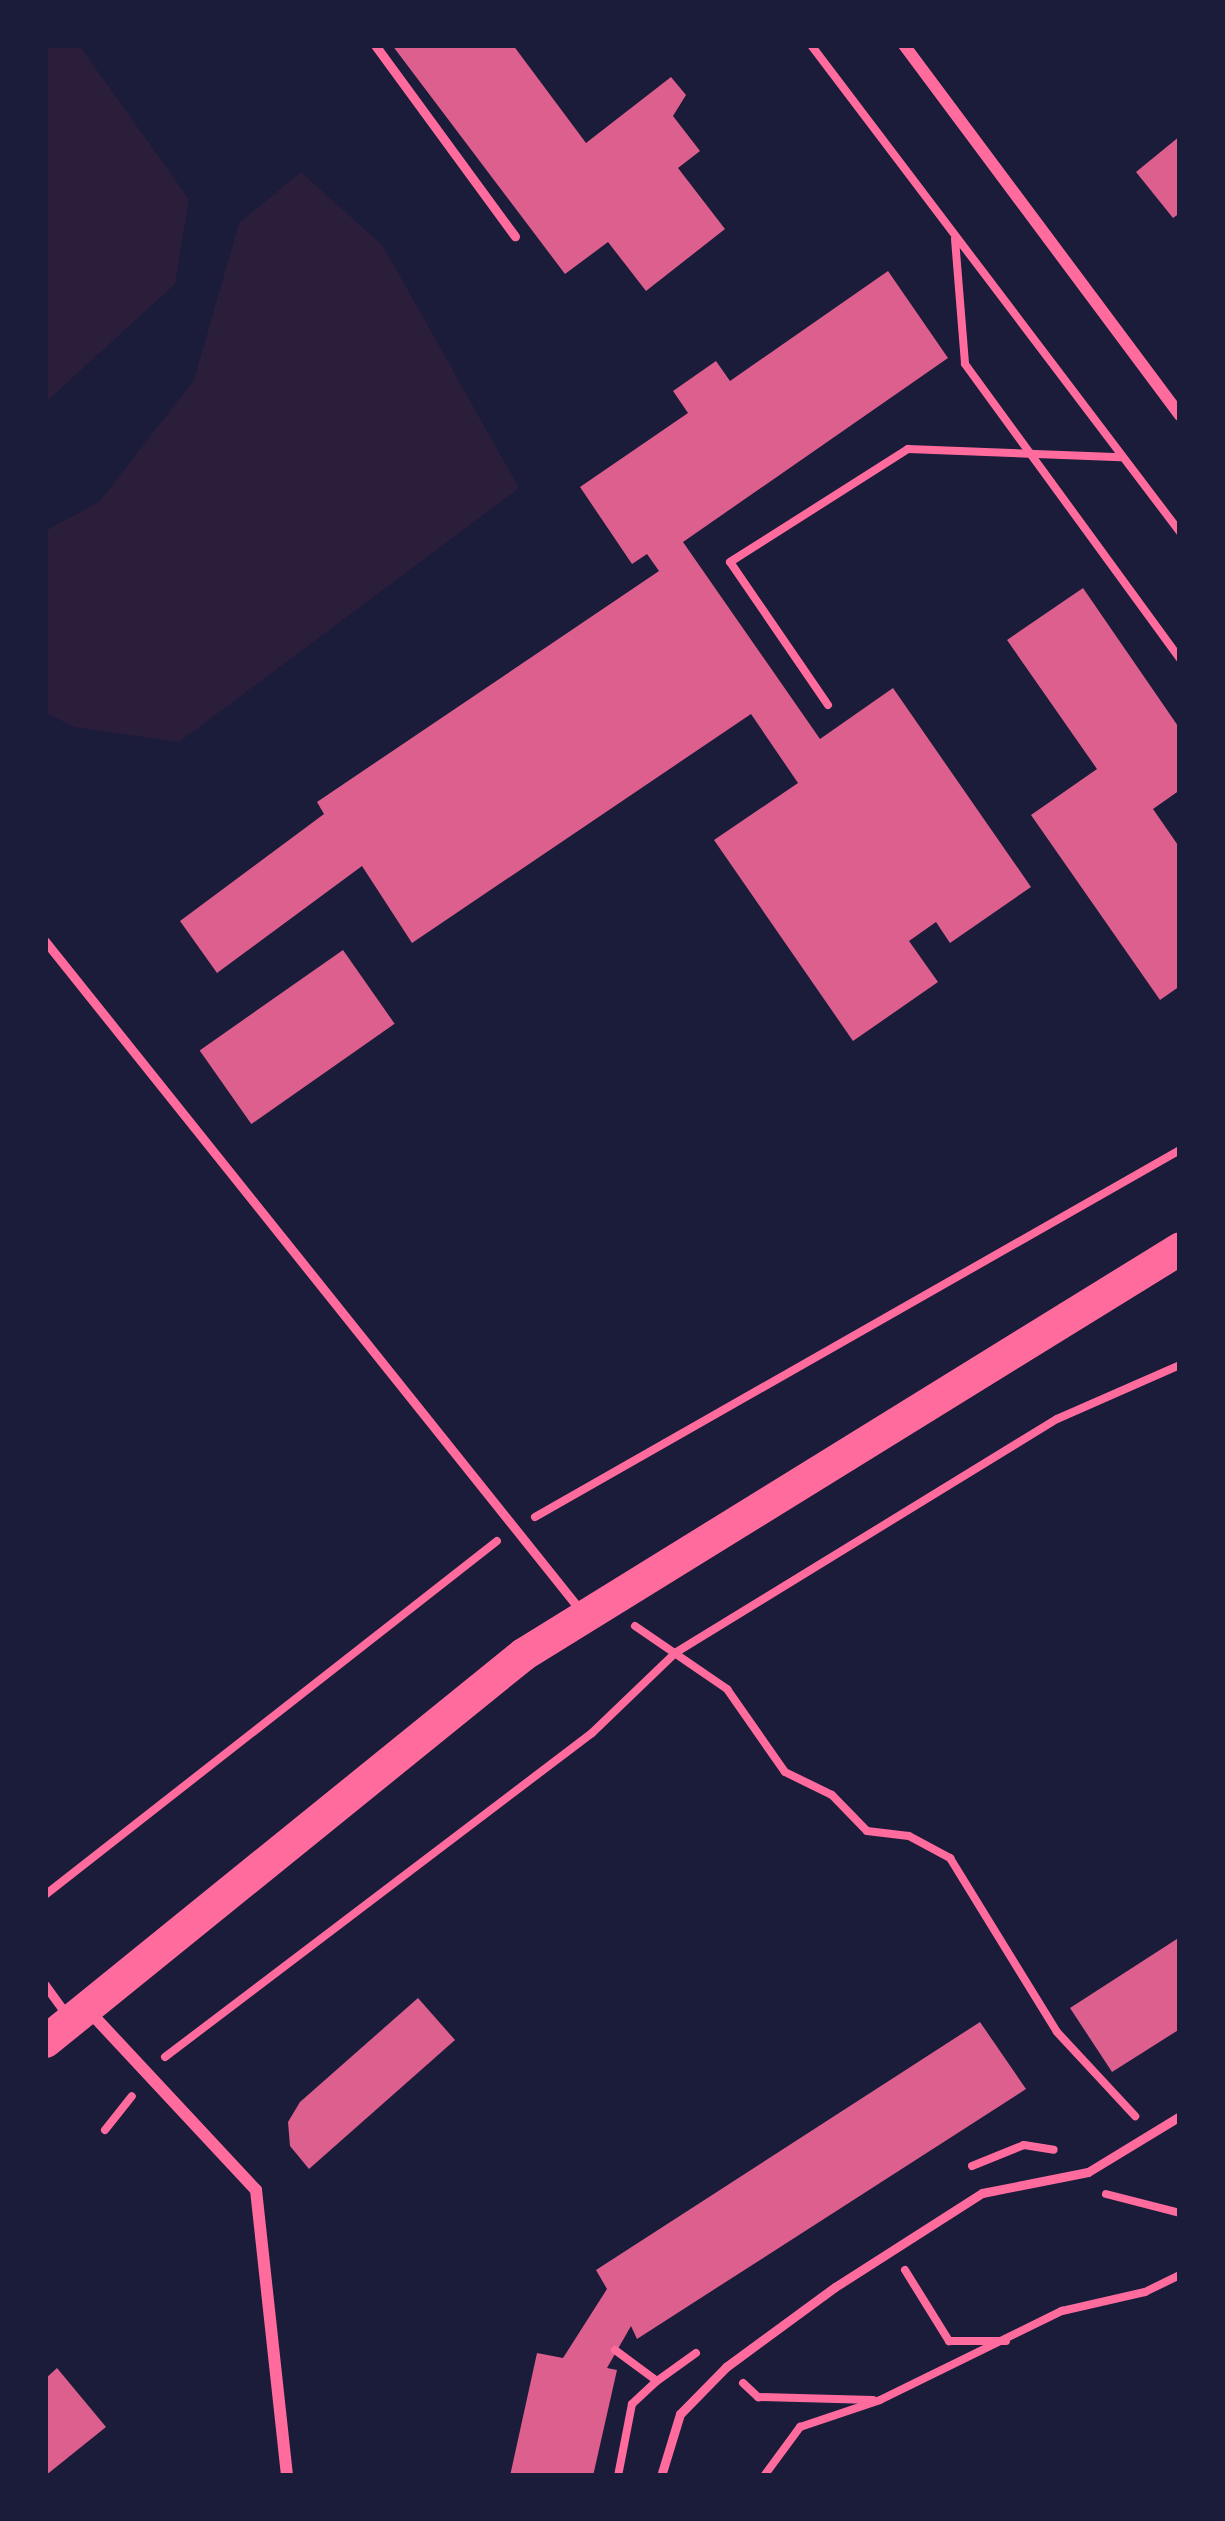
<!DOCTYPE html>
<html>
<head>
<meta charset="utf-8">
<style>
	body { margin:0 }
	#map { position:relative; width:1225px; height:2521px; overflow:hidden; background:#1b1b3a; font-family:"Fira Sans",sans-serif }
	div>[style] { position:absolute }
	.green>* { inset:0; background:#2a1e3b }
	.building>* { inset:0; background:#dd5f8e; transform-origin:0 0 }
	.path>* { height:8px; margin:-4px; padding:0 4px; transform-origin:4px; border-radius:4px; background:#ff6b9d }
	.service>* { height:9px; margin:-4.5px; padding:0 4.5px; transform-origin:4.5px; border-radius:4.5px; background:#ff6b9d }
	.minor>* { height:12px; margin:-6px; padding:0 6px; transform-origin:6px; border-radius:6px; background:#ff6b9d }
	.trunk>* { height:33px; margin:-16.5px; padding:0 16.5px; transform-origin:16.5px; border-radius:16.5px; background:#ff6b9d }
	span { translate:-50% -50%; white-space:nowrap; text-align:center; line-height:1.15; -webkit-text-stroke:10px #1b1b3a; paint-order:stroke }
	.frame { position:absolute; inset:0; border:48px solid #1b1b3a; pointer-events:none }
</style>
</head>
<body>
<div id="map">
	<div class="green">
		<div style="clip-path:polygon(45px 45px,79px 45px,189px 199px,175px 284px,45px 403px)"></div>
		<div style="clip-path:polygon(301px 172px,383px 246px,519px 488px,179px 742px,74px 727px,45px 712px,45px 531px,99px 502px,194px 380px,239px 223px)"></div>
	</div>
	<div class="building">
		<div style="clip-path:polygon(392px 45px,513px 45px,586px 143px,671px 77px,686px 95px,673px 116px,700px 151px,678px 168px,725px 229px,646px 291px,608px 242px,565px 274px)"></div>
		<div style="clip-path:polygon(1180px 136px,1180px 213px,1173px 218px,1136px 172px)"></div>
		<div style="clip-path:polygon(888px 271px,948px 358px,683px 542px,820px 739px,893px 688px,1031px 887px,950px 943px,936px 922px,909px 941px,938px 982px,853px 1041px,714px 840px,798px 783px,751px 714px,412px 943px,362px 866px,217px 973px,180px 921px,324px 814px,317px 802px,659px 571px,647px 554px,632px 564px,580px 487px,688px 413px,673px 391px,716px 361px,730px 381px)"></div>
		<div style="clip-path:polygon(1083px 588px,1180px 729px,1180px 790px,1153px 809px,1180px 848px,1180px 986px,1160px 1000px,1031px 815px,1097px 769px,1007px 640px)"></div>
		<div style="left:343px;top:950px;width:90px;height:175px;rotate:55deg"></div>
		<div style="clip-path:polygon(1180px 1937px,1180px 2029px,1112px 2072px,1070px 2008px)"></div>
		<div style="clip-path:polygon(418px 1998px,455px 2040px,309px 2169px,290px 2146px,288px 2122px,300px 2102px)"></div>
		<div style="clip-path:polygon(980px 2022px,1026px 2089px,637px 2339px,631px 2326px,607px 2368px,617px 2370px,593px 2476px,510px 2476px,537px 2353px,563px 2358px,607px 2289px,596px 2270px)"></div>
		<div style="clip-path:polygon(57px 2368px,106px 2427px,45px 2476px,45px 2379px)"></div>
	</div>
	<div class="path">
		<div style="left:811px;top:45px;width:611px;rotate:52.85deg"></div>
		<div style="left:955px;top:239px;width:125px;rotate:85.4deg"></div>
		<div style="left:965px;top:364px;width:365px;rotate:53.9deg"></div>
		<div style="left:828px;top:705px;width:173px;rotate:-124.4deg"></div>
		<div style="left:730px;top:562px;width:211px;rotate:-32.4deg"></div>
		<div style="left:908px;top:449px;width:213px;rotate:2.2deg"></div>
		<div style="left:535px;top:1517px;width:742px;rotate:-29.64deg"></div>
		<div style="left:635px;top:1626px;width:112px;rotate:34.4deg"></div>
		<div style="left:727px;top:1689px;width:101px;rotate:55.1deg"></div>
		<div style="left:785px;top:1772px;width:52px;rotate:26.1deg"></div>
		<div style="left:832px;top:1795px;width:50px;rotate:45.8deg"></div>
		<div style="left:867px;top:1831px;width:42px;rotate:6.8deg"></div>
		<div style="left:909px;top:1836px;width:47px;rotate:28.2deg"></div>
		<div style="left:950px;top:1858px;width:204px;rotate:58.4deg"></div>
		<div style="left:1057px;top:2032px;width:115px;rotate:47.1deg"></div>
		<div style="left:45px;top:1895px;width:574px;rotate:-38.07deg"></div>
		<div style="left:165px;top:2057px;width:536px;rotate:-37.19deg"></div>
		<div style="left:592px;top:1733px;width:115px;rotate:-43.9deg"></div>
		<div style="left:675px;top:1653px;width:448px;rotate:-31.5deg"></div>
		<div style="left:1057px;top:1419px;width:134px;rotate:-23.7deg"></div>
		<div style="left:105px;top:2130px;width:43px;rotate:-51.5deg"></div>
		<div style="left:972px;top:2166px;width:56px;rotate:-22deg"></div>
		<div style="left:1024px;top:2145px;width:30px;rotate:9deg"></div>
		<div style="left:1106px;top:2194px;width:76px;rotate:14.4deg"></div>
		<div style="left:905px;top:2270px;width:84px;rotate:58.2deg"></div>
		<div style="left:949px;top:2341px;width:57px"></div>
		<div style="left:615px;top:2350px;width:52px;rotate:36.4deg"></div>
		<div style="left:657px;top:2381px;width:48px;rotate:-35.7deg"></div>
		<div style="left:743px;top:2383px;width:21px;rotate:43deg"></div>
		<div style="left:758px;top:2397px;width:115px;rotate:1.5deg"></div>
		<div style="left:618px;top:2476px;width:73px;rotate:-79deg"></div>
		<div style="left:632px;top:2404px;width:33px;rotate:-43deg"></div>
		<div style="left:764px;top:2476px;width:61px;rotate:-53.7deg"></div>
		<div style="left:800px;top:2427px;width:84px;rotate:-18.6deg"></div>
		<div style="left:880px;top:2400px;width:203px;rotate:-26.1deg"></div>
		<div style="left:1062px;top:2311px;width:85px;rotate:-12.9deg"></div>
		<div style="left:1145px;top:2292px;width:39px;rotate:-26deg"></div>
	</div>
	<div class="service">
		<div style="left:375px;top:45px;width:237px;rotate:53.8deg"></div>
		<div style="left:45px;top:941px;width:858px;rotate:51.34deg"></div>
		<div style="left:45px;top:1985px;width:36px;rotate:54deg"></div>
		<div style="left:661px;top:2476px;width:65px;rotate:-73deg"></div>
		<div style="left:680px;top:2414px;width:66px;rotate:-45.6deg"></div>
		<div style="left:726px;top:2367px;width:135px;rotate:-36.3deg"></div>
		<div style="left:835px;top:2287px;width:174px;rotate:-32.6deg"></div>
		<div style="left:982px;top:2193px;width:108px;rotate:-11.2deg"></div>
		<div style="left:1088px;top:2172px;width:108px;rotate:-31.3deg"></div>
	</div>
	<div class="minor">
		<div style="left:904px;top:45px;width:462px;rotate:53.3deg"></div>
		<div style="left:89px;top:2011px;width:245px;rotate:47deg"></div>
		<div style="left:256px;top:2190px;width:288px;rotate:83.8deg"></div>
	</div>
	<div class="trunk">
		<div style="left:45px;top:2041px;width:615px;rotate:-38.99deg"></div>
		<div style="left:523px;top:1654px;width:772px;rotate:-31.71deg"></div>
	</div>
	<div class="frame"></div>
</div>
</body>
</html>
